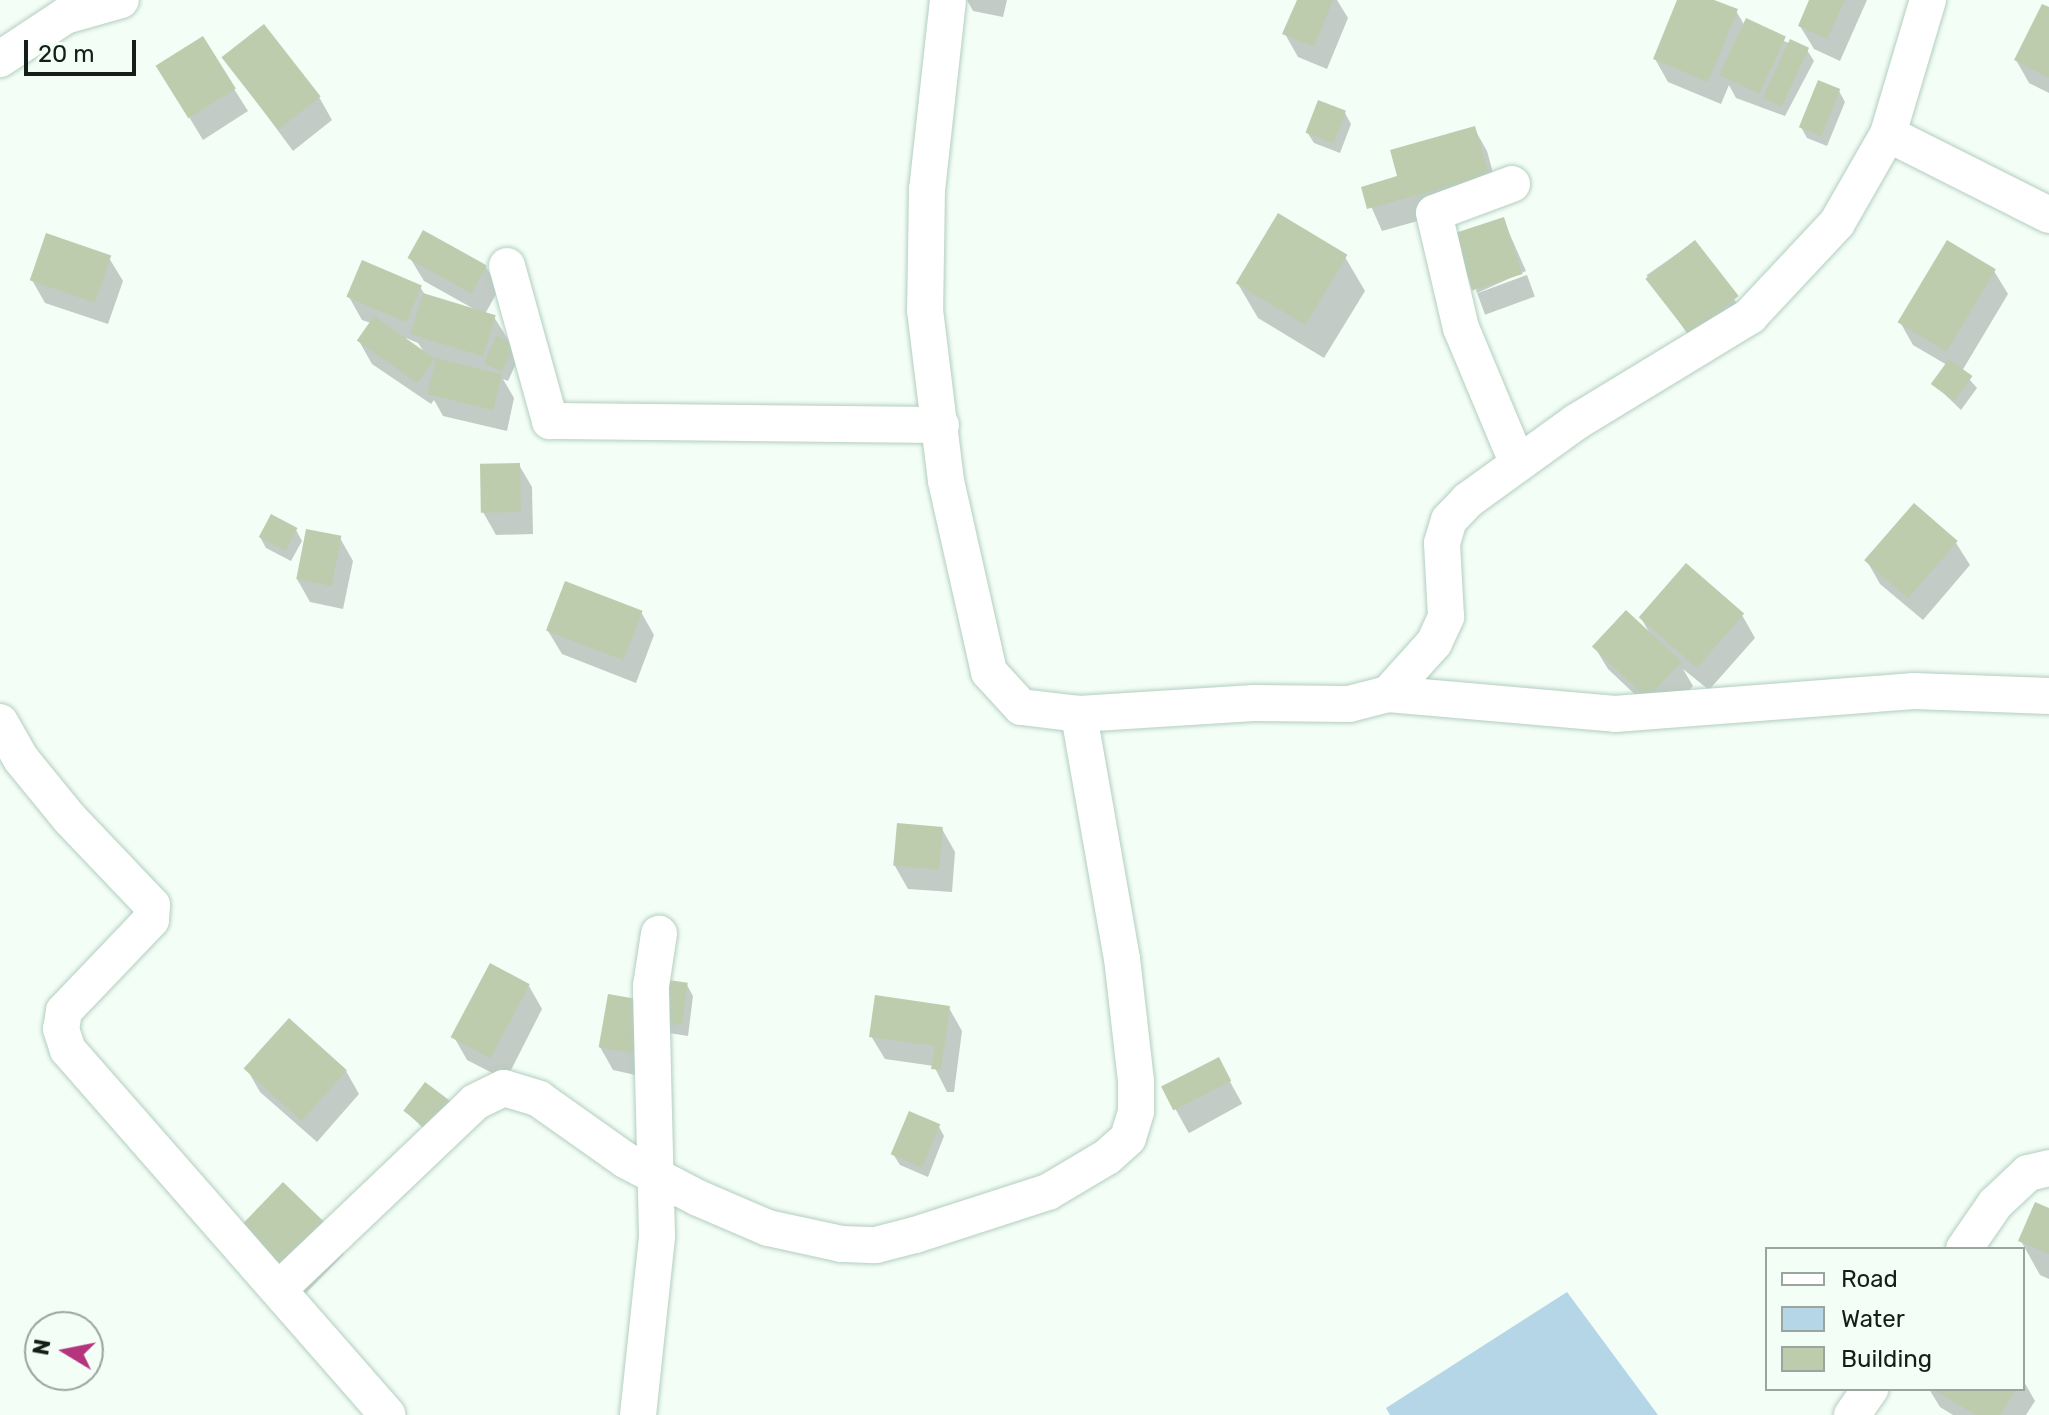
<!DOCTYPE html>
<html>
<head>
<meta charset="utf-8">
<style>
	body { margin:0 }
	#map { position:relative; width:2049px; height:1415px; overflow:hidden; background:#f3fef7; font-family:Rubik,sans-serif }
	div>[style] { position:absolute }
	.water>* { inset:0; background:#b4d6e7 }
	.shadow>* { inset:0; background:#0003; transform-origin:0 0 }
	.building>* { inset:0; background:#beccae; transform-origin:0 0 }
	.roads { filter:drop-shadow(0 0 2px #b3cebf) drop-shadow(0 0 2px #b3cebf) }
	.street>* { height:36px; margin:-18px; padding:0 18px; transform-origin:18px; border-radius:18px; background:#fff }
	span { translate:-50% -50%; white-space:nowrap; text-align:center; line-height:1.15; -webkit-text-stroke:7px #f3fef7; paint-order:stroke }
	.legend { position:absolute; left:1765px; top:1247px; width:260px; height:144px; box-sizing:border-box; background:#f3fef7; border:2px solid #9aa59f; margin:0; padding:10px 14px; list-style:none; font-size:24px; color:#151f1a }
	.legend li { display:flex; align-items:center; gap:16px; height:40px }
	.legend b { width:40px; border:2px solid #9aa59f }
	.north { position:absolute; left:24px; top:1311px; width:80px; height:80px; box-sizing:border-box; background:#f3fef7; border:2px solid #9aa59f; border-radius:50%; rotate:280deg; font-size:22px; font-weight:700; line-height:32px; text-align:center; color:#151f1a }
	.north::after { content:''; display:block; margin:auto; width:28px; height:36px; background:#b5347e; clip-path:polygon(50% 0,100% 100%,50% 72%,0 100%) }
	.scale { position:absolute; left:24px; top:40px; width:112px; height:36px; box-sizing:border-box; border:4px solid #151f1a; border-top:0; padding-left:10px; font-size:24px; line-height:28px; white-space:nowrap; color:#151f1a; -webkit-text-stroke:6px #f3fef7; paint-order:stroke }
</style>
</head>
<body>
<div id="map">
	<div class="water">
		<div style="clip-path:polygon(1567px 1292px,1658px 1415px,1390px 1415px,1386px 1408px)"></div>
	</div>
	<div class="shadow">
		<div style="clip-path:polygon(967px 0,1007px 0,1003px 17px,973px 11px)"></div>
		<div style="clip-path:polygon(1299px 0,1337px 0,1348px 18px,1327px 69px,1298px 57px,1285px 34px)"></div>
		<div style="clip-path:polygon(1679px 0,1709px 0,1736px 11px,1745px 26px,1807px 50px,1814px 61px,1785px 116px,1736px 98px,1729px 85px,1721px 104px,1668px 82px,1655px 59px)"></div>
		<div style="clip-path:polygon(1812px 0,1867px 0,1840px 61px,1814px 49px,1800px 26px)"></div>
		<div style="clip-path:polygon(2049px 10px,2049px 93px,2029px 83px,2016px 60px)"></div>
		<div style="clip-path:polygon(225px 59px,319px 97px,332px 120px,293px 151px)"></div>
		<div style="clip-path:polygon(172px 89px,234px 89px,248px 111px,203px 140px)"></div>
		<div style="clip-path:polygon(1839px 91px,1845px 102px,1827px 146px,1807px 138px,1801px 127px)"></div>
		<div style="clip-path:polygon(1345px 113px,1351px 124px,1340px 153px,1314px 143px,1307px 132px)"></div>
		<div style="clip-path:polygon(1474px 128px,1487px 151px,1500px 198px,1382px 231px,1363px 188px,1400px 178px)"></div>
		<div style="clip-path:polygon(1503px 219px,1526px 271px,1477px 293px,1476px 291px)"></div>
		<div style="left:1694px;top:242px;width:95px;height:58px;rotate:55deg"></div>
		<div style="clip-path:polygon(1345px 257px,1365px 291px,1324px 358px,1258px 318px,1238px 284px)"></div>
		<div style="clip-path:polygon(109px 258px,123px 281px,108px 324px,45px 303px,32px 280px)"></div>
		<div style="clip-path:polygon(evenodd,410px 258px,486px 267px,499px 289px,485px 314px,494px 317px,519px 357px,508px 381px,503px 379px,514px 398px,507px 431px,443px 416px,434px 400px,431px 404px,372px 364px,359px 341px,371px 323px,362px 320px,349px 297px,420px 287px,426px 296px,474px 309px,424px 281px,410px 258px,406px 338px,418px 343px,424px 352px,406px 340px,406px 338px)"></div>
		<div style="clip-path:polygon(1994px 271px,2008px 294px,1962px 371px,1977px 388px,1961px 410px,1934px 384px,1947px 365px,1913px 345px,1900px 322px)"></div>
		<div style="left:1527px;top:275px;width:23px;height:53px;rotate:70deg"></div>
		<div style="clip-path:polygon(519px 465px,532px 487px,533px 534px,496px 535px,483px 512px)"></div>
		<div style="clip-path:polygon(296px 530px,302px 541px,291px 561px,266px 548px,260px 537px)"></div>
		<div style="clip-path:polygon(340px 538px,353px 561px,343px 609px,310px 602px,297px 579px)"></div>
		<div style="clip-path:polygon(1956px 543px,1970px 565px,1923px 620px,1880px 584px,1867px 561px)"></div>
		<div style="clip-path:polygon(641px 612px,654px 635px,636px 683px,562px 654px,548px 631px)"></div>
		<div style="clip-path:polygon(1742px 615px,1755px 638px,1709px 690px,1683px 669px,1693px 686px,1662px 720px,1608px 669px,1594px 646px,1649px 632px,1641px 618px)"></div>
		<div style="clip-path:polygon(942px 829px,955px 852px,952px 892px,908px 889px,895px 866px)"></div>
		<div style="clip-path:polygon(687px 985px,693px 996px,688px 1036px,663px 1032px,649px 1078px,613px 1070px,600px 1047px,646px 1003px)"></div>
		<div style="clip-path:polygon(529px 986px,542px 1009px,506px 1080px,467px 1060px,454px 1037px)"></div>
		<div style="clip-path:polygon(949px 1008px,962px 1031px,954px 1092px,947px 1092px,934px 1066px,885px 1059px,871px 1036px)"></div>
		<div style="left:1218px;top:1060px;width:50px;height:61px;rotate:61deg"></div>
		<div style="clip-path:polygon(247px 1069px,346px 1071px,359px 1094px,317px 1142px,260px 1092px)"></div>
		<div style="clip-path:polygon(425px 1085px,438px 1142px,405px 1111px)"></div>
		<div style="clip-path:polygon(938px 1125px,944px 1136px,928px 1177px,900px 1165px,893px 1154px)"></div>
		<div style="clip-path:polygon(2049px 1211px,2049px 1279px,2040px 1275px,2021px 1241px)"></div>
		<div style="clip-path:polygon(331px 1231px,344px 1254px,305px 1294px,258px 1249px)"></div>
		<div style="clip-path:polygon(2023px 1380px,2035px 1401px,2026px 1415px,1953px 1415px,1940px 1407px,1929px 1389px,2023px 1389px)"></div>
	</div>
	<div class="building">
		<div style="clip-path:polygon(1297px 0,1333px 0,1314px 47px,1282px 34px)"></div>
		<div style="clip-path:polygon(1677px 0,1714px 0,1738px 9px,1708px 82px,1653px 59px)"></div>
		<div style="clip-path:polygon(1809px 0,1845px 0,1827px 39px,1798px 26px)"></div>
		<div style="clip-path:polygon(2042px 4px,2049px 7px,2049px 78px,2014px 60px)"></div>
		<div style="left:1746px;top:18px;width:44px;height:63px;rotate:25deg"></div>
		<div style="left:264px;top:24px;width:92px;height:54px;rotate:52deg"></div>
		<div style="left:203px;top:36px;width:62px;height:56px;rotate:58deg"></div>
		<div style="left:1790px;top:39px;width:21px;height:65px;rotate:25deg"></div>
		<div style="left:1818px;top:80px;width:24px;height:51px;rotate:22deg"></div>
		<div style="left:1318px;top:100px;width:30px;height:35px;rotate:21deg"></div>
		<div style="clip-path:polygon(1475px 126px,1489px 175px,1367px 209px,1361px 187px,1397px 176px,1390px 150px)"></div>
		<div style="left:1278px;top:213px;width:81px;height:82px;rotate:31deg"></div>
		<div style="left:1504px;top:217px;width:60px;height:53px;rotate:72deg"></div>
		<div style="left:423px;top:230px;width:73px;height:32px;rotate:29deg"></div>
		<div style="left:46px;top:233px;width:69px;height:50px;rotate:19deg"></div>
		<div style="left:1695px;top:240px;width:71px;height:63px;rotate:52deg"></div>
		<div style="left:1947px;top:240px;width:57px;height:96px;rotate:31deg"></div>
		<div style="left:362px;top:260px;width:65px;height:40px;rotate:23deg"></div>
		<div style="left:423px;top:293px;width:76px;height:43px;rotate:17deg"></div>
		<div style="left:374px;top:316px;width:74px;height:30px;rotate:35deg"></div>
		<div style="left:496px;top:336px;width:20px;height:30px;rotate:24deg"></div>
		<div style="left:436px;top:358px;width:68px;height:37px;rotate:14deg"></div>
		<div style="left:1949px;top:359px;width:29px;height:31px;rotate:36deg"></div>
		<div style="left:520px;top:463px;width:49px;height:40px;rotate:89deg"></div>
		<div style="left:1914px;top:503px;width:58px;height:76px;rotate:41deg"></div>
		<div style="left:271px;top:514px;width:30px;height:26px;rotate:28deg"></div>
		<div style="left:306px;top:529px;width:36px;height:51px;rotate:11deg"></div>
		<div style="left:1686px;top:563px;width:77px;height:72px;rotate:41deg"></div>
		<div style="left:565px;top:581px;width:83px;height:53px;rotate:21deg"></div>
		<div style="left:1626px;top:610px;width:76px;height:50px;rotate:43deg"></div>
		<div style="left:897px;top:823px;width:46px;height:43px;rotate:5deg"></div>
		<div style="left:490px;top:963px;width:45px;height:84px;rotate:28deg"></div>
		<div style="left:661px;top:979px;width:27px;height:43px;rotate:8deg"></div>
		<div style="left:608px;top:994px;width:41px;height:54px;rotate:10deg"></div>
		<div style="clip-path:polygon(875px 995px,950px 1006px,941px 1070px,931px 1069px,935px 1046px,869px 1037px)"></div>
		<div style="left:289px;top:1018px;width:78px;height:68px;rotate:42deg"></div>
		<div style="left:1219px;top:1057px;width:27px;height:65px;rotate:63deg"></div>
		<div style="left:425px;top:1082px;width:35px;height:36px;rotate:37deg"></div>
		<div style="left:909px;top:1111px;width:34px;height:47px;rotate:23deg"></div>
		<div style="left:283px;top:1182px;width:69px;height:60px;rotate:44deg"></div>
		<div style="clip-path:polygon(2035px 1202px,2049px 1208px,2049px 1254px,2018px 1241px)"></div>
		<div style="clip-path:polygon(1932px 1389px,2016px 1389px,2000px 1415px,1976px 1415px)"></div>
	</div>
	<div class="roads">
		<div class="street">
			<div style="left:948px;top:0;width:190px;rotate:96.3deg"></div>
			<div style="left:927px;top:189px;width:121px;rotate:90.9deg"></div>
			<div style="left:925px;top:310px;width:172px;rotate:83deg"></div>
			<div style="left:946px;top:481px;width:196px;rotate:77.3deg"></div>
			<div style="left:989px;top:672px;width:47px;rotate:47.6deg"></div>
			<div style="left:1021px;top:707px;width:58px;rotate:6.9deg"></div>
			<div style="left:1079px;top:714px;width:175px;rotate:-3.6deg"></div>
			<div style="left:1254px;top:703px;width:95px;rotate:0.6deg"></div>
			<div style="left:1349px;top:704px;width:40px;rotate:-14.4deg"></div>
			<div style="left:1388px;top:694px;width:69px;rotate:-48deg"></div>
			<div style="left:1434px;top:643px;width:29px;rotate:-65deg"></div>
			<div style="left:1446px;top:617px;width:74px;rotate:-93.1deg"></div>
			<div style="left:1442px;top:543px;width:24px;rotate:-73deg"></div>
			<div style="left:1449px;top:520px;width:28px;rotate:-46deg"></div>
			<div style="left:1468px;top:500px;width:133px;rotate:-35.8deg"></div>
			<div style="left:1576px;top:422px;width:204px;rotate:-31.3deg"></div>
			<div style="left:1750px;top:316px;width:127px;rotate:-46.9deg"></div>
			<div style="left:1837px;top:223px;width:103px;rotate:-60.2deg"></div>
			<div style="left:1888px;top:134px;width:140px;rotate:-73.4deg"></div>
			<div style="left:0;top:59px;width:78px;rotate:-33.5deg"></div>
			<div style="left:65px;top:16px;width:58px;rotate:-15.9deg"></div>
			<div style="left:1888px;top:134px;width:180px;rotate:26.7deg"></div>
			<div style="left:1512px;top:184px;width:83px;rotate:159.6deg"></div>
			<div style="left:1434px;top:213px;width:118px;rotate:76.8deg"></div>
			<div style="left:1461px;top:328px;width:147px;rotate:67.3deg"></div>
			<div style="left:507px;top:266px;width:161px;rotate:74.5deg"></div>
			<div style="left:550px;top:421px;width:391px;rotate:0.6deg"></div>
			<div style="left:1388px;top:694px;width:228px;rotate:5deg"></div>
			<div style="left:1615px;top:714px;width:300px;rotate:-4.4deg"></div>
			<div style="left:1914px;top:691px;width:135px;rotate:2.1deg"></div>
			<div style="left:0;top:722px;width:43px;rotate:60.4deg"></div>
			<div style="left:21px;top:759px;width:77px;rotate:50.8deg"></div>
			<div style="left:70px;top:819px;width:119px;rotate:46.4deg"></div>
			<div style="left:152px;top:905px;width:15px;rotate:94deg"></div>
			<div style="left:151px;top:920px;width:126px;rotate:133.7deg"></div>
			<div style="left:64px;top:1011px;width:18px;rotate:99deg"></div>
			<div style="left:61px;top:1029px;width:22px;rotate:72deg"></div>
			<div style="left:68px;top:1050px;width:485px;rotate:48.8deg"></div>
			<div style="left:1964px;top:1249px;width:55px;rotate:-55.4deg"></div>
			<div style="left:1995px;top:1204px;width:45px;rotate:-43.2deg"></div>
			<div style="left:2028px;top:1173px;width:22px;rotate:-13deg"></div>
			<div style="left:280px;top:1288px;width:269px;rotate:-43.6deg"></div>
			<div style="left:475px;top:1102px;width:32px;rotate:-26deg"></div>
			<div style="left:504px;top:1088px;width:37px;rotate:17deg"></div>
			<div style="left:539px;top:1099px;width:105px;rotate:35.3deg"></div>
			<div style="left:625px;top:1160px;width:82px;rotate:27.5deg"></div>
			<div style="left:698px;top:1198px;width:76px;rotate:23.2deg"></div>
			<div style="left:768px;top:1228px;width:76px;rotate:12.2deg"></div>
			<div style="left:842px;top:1244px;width:34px;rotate:2deg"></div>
			<div style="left:876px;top:1245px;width:40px;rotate:-14.4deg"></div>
			<div style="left:915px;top:1235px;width:140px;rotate:-17.9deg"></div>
			<div style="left:1048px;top:1192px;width:69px;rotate:-30.7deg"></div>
			<div style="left:1107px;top:1157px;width:28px;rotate:-42deg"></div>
			<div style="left:1128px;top:1138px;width:28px;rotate:-73deg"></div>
			<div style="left:1136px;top:1111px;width:30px;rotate:-90deg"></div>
			<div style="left:1136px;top:1081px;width:123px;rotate:-96.5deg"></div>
			<div style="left:1122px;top:959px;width:249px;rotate:-100deg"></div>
			<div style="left:638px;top:1415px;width:180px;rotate:-83.9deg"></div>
			<div style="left:657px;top:1236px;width:250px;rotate:-91.4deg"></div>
			<div style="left:651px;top:986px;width:53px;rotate:-81.3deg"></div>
			<div style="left:1852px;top:1415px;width:32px;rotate:-55deg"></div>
		</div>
	</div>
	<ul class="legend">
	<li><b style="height:10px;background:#fff"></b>Road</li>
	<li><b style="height:22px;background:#b4d6e7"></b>Water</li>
	<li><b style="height:22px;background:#beccae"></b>Building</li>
	</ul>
	<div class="north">N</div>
	<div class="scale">20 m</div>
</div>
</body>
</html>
